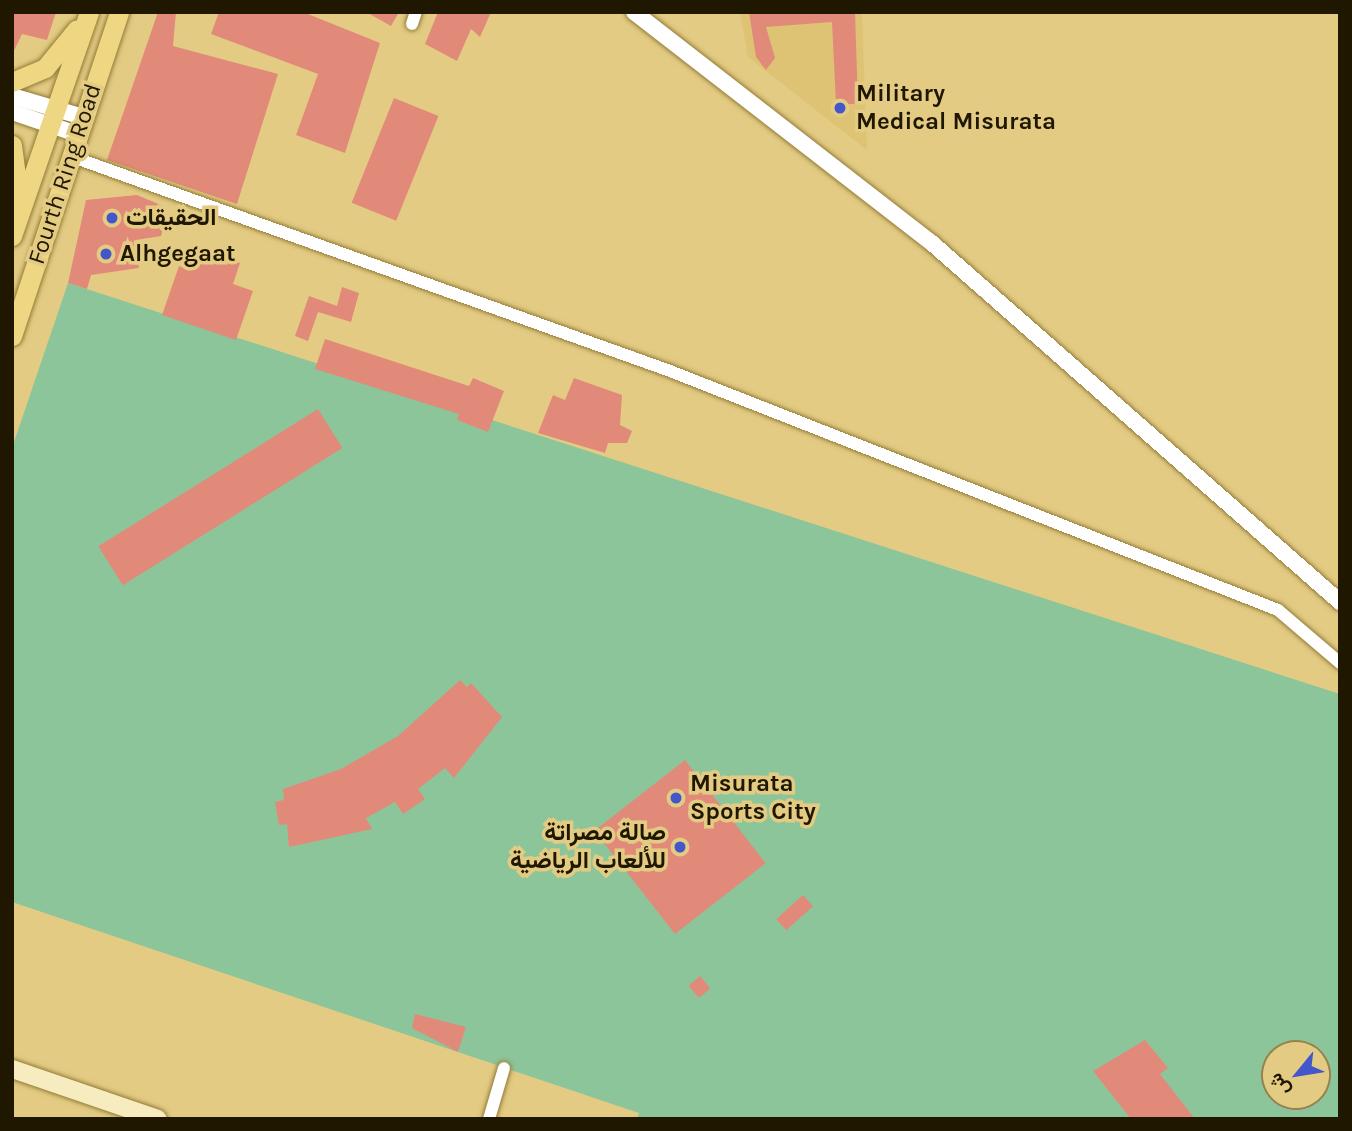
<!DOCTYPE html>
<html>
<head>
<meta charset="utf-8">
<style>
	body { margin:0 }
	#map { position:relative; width:1352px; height:1131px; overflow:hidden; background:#e3cb84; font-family:Karla,Vazirmatn,sans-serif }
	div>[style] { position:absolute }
	.built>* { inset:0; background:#dec374 }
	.green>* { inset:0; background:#8dc59a }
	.building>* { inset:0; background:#e28a79; transform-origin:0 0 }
	.roads { filter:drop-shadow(0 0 2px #937c36) drop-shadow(0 0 2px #937c36) }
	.minor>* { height:12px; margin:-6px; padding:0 6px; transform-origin:6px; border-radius:6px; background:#fff }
	.tertiary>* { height:16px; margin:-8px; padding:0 8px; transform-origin:8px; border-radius:8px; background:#fff }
	.secondary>* { height:18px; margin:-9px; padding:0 9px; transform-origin:9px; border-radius:9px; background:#f7ebc0 }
	.primary>* { height:19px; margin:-9.5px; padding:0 9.5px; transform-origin:9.5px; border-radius:9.5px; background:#efd682 }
	.dots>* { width:19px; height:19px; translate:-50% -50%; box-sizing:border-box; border:4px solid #e3cb84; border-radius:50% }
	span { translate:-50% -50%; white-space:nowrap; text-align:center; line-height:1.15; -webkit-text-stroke:7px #e3cb84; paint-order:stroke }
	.poi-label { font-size:24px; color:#201700; font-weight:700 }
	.left { translate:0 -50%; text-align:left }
	.right { translate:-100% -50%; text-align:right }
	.street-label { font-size:24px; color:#201700 }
	.frame { position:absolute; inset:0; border:14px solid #201700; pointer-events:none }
	.north { position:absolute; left:1261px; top:1040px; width:70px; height:70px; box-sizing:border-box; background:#e3cb84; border:2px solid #95834f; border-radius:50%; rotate:240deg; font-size:19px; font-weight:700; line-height:28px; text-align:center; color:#201700 }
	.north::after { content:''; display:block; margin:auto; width:24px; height:32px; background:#4356ca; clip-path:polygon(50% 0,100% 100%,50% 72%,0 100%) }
</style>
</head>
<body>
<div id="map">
	<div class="built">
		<div style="clip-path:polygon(740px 12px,862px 12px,867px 150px,748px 57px)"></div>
	</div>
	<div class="green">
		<div style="clip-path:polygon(evenodd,68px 283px,1340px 694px,1340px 1119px,637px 1119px,639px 1113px,12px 902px,12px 448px,68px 283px,1275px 1054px,1317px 1054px,1317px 1096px,1275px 1096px,1275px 1054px)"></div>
	</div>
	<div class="building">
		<div style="clip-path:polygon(12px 12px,56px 12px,47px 40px,22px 34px,12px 55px)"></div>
		<div style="clip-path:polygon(158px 12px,176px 12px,173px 46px,278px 74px,237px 204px,107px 160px)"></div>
		<div style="clip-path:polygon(219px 12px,303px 12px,380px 43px,345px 153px,296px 135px,318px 74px,211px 34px)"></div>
		<div style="clip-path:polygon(366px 12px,399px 12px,391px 26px)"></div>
		<div style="clip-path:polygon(438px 12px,491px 12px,480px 37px,471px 29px,457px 61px,425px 44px)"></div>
		<div style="clip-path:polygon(749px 12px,855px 12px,858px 104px,836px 104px,832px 22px,766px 27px,775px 58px,766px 70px,756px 57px)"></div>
		<div style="left:394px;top:98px;width:48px;height:113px;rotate:22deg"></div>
		<div style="clip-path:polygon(137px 195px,161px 205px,164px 225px,161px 236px,136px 240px,139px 268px,91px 275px,87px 289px,68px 283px,86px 200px)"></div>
		<div style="clip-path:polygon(198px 248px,240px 263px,233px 284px,253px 291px,236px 340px,162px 315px,179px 266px,190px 270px)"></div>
		<div style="clip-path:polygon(342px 287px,359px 293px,351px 322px,318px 312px,308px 341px,295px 336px,309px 296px,337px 306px)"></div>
		<div style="clip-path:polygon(325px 339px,469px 386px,473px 378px,504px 391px,488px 432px,457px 420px,459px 414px,315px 369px)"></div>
		<div style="clip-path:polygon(574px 378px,622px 395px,620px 425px,632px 431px,627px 443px,608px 443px,605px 453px,538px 433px,553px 395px,565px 400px)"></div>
		<div style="left:318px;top:409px;width:46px;height:259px;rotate:58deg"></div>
		<div style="clip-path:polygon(460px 680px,467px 687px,471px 683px,502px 717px,454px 778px,445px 768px,418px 789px,425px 799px,403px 814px,395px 802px,366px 818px,372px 829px,289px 847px,287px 824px,279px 825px,275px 802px,284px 800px,283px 789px,341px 769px,398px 736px)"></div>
		<div style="left:685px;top:760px;width:131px;height:115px;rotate:52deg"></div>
		<div style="left:803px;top:895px;width:15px;height:36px;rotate:48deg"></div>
		<div style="left:700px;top:976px;width:16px;height:15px;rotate:50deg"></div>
		<div style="clip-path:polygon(415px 1014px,466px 1027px,458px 1052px,412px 1028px)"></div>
		<div style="clip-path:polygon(1145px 1040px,1168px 1068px,1160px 1074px,1195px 1119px,1131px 1119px,1093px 1071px)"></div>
	</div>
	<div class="roads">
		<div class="minor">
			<div style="left:412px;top:24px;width:13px;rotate:-72deg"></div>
			<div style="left:70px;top:156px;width:637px;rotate:19.71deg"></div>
			<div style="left:670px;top:371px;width:653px;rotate:21.46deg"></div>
			<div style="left:1278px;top:610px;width:82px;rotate:40.5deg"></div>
			<div style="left:489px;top:1119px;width:53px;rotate:-73.6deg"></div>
		</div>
		<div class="tertiary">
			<div style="left:634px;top:12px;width:378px;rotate:37.8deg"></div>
			<div style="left:933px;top:244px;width:542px;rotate:41.34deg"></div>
			<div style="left:12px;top:96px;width:74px;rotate:16.5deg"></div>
			<div style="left:12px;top:112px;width:69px;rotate:18.7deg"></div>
		</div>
		<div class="secondary">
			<div style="left:12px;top:1069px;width:154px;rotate:18.9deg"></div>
		</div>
		<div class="primary">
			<div style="left:12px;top:82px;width:36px;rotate:-23deg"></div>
			<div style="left:45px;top:68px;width:50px;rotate:-50.6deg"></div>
			<div style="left:12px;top:145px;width:54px;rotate:82.6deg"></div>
			<div style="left:12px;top:236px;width:237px;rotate:-71deg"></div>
			<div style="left:12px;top:336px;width:341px;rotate:-71.7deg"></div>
		</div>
	</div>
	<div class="dots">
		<div style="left:840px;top:108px;background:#4356ca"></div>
		<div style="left:112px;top:218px;background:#4356ca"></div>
		<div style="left:106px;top:254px;background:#4356ca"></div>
		<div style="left:676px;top:798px;background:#4356ca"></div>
		<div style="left:680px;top:847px;background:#4356ca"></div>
	</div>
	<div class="poi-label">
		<span class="left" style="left:856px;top:108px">Military<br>Medical Misurata</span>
		<span class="left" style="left:126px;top:218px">الحقيقات</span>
		<span class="left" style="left:120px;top:254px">Alhgegaat</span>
		<span class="left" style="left:690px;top:798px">Misurata<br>Sports City</span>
		<span class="right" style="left:666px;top:847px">صالة مصراتة<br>للألعاب الرياضية</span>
	</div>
	<div class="street-label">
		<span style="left:65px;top:174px;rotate:-72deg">Fourth Ring Road</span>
	</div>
	<div class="frame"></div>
	<div class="north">ش</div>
</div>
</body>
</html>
